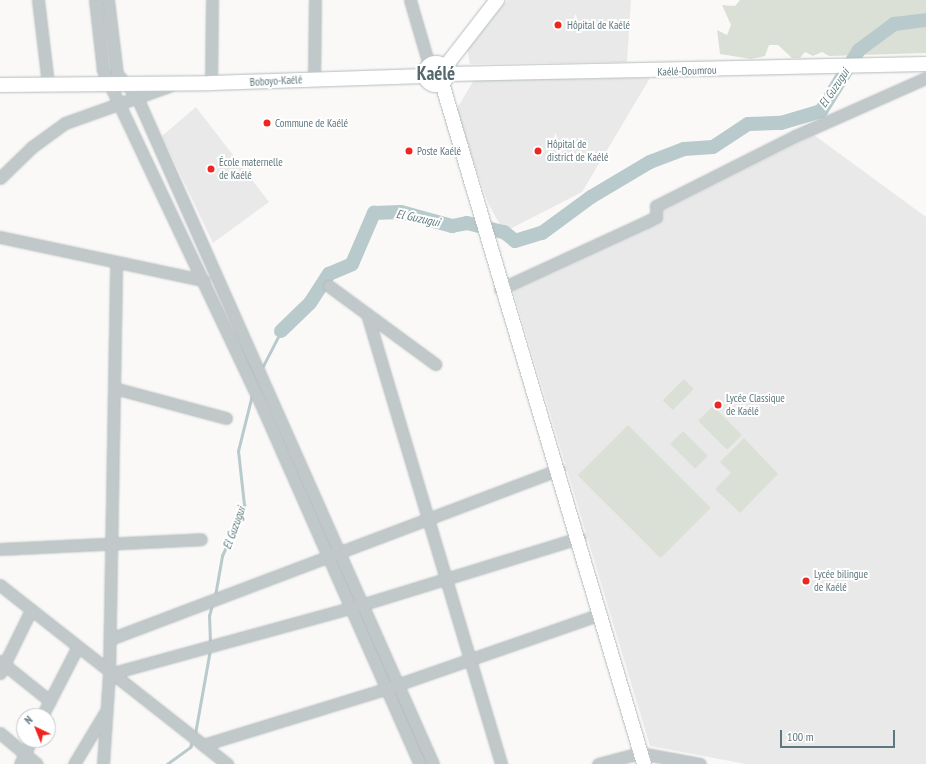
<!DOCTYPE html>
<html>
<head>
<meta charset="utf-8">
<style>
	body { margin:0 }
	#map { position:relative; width:926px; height:764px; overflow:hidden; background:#faf9f7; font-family:"PT Sans Narrow",sans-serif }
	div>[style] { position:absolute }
	.built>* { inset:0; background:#e8e9e8 }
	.green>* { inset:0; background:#dbe0d6; transform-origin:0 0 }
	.stream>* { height:2.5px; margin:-1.25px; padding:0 1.25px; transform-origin:1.25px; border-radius:1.25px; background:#b8cacb }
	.river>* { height:14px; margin:-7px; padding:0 7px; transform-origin:7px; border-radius:7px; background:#b8cacb }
	.roads { filter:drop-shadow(0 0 1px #b4bcbe) drop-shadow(0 0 1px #b4bcbe) }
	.minor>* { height:11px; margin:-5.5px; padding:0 5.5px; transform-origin:5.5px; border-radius:5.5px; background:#c0c8ca }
	.major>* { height:14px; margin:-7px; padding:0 7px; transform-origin:7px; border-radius:7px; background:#fff }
	.major>.ring { margin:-7px; padding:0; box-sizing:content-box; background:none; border:14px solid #fff; border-radius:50% }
	.dots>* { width:11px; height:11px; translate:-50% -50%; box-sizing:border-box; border:2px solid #fff; border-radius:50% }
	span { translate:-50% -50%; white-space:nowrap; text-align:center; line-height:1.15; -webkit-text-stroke:4px #fff; paint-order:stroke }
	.poi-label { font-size:11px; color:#5e777e }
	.left { translate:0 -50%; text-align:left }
	.street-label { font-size:11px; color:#5e777e }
	.water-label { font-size:12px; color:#5e7c7e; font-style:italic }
	.town-label { font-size:19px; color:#55696f; font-weight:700 }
	.north { position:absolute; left:16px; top:708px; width:40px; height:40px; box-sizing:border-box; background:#fff; border:1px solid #bfc9cb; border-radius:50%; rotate:317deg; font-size:11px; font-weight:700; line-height:16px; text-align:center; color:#5e777e }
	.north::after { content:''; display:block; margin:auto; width:14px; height:18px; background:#ef2522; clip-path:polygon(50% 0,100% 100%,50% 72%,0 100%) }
	.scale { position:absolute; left:780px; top:730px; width:115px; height:18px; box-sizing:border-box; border:2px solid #5e777e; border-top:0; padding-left:5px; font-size:12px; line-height:14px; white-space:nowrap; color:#5e777e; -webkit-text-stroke:3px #fff; paint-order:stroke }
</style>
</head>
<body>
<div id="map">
	<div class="built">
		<div style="clip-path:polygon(507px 0,631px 0,627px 62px,470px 64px,467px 49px)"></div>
		<div style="clip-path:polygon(650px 78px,582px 192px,504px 232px,488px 203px,456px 110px,474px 80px)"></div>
		<div style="clip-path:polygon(196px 107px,269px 202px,213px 243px,162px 136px)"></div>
		<div style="clip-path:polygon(814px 135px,926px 217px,926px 764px,746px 764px,650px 746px,512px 287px)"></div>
	</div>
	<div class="green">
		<div style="clip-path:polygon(740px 0,926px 0,926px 53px,829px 56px,822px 52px,813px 56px,805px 52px,800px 58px,792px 58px,778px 45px,769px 45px,765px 56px,751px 59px,720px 54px,717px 30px,727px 35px,731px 25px,722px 5px,735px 6px)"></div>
		<div style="left:684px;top:379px;width:14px;height:30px;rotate:45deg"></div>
		<div style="left:713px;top:406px;width:41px;height:21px;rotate:45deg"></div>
		<div style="left:628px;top:425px;width:117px;height:71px;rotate:45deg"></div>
		<div style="left:683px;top:431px;width:35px;height:18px;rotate:45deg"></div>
		<div style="clip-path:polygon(744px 438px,778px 474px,740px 513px,715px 489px,731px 473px,720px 462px)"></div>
	</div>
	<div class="stream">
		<div style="left:262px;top:368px;width:42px;rotate:-62.8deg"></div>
		<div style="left:215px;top:596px;width:41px;rotate:-80.1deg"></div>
		<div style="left:222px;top:556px;width:56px;rotate:-66.7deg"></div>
		<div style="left:244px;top:505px;width:54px;rotate:-96.3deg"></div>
		<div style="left:238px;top:451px;width:58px;rotate:-76deg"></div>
		<div style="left:210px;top:643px;width:27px;rotate:-92deg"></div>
		<div style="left:209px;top:616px;width:11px;rotate:-75deg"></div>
		<div style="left:195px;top:734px;width:85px;rotate:-79.9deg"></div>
		<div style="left:167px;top:764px;width:29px;rotate:-36deg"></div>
		<div style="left:190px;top:747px;width:8px;rotate:-67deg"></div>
	</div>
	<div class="river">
		<div style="left:281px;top:331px;width:40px;rotate:-44deg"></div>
		<div style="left:310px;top:303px;width:35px;rotate:-57deg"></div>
		<div style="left:329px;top:274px;width:25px;rotate:-23deg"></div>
		<div style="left:352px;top:264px;width:56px;rotate:-66.7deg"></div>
		<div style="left:374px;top:213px;width:27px;rotate:-2deg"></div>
		<div style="left:401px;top:212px;width:53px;rotate:15.4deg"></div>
		<div style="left:452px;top:226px;width:15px;rotate:-11deg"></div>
		<div style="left:467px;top:223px;width:38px;rotate:14deg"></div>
		<div style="left:504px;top:232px;width:14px;rotate:39deg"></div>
		<div style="left:515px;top:241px;width:28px;rotate:-17deg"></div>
		<div style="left:542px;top:233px;width:61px;rotate:-36.3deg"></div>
		<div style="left:591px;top:197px;width:69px;rotate:-30.7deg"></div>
		<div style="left:650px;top:162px;width:36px;rotate:-21deg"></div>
		<div style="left:684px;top:149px;width:29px;rotate:-4deg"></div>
		<div style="left:713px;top:147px;width:42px;rotate:-33.3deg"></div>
		<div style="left:748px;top:124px;width:33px;rotate:-2deg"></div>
		<div style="left:781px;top:123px;width:42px;rotate:-16.7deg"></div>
		<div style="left:821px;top:111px;width:72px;rotate:-58.1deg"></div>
		<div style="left:859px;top:50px;width:44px;rotate:-36.6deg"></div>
		<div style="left:894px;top:24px;width:32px;rotate:-7deg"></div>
	</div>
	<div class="roads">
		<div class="minor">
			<div style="left:38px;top:0;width:85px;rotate:83.2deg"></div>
			<div style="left:95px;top:0;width:70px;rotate:83.5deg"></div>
			<div style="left:103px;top:70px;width:377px;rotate:64.7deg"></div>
			<div style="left:264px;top:411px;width:386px;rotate:66.2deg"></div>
			<div style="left:108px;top:0;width:75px;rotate:83.1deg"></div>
			<div style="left:117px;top:74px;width:28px;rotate:48deg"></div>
			<div style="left:136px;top:95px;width:732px;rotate:66.06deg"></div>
			<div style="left:410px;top:0;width:68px;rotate:73.7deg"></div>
			<div style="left:314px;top:79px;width:79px;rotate:-89.3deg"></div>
			<div style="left:211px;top:83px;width:83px;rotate:-89.3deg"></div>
			<div style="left:0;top:178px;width:45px;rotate:-44.1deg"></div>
			<div style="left:32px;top:147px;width:41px;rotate:-36deg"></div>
			<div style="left:65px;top:123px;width:114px;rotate:-19.6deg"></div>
			<div style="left:0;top:237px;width:208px;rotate:12deg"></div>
			<div style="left:329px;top:286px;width:132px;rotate:36.3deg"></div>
			<div style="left:500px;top:289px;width:161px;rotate:-24.7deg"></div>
			<div style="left:646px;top:222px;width:11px;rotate:-27deg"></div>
			<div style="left:656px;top:217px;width:11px;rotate:-90deg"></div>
			<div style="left:656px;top:206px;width:156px;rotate:-26.7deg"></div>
			<div style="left:795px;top:136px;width:143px;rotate:-23.9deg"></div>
			<div style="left:367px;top:314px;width:470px;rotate:73.4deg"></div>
			<div style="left:114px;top:388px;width:116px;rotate:15deg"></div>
			<div style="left:0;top:549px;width:201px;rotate:-2.8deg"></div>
			<div style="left:0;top:585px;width:258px;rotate:38.2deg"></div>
			<div style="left:203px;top:745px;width:194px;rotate:-17.1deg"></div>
			<div style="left:388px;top:688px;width:225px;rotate:-19.2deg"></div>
			<div style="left:110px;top:639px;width:480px;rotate:-20.7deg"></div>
			<div style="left:0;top:661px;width:64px;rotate:38.7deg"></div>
			<div style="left:0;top:673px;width:70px;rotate:-63.8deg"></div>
			<div style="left:109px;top:674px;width:251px;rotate:-15.3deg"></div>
			<div style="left:351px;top:608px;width:239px;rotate:-17.1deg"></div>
			<div style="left:42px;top:716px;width:76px;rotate:-62.8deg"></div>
			<div style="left:0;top:733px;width:48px;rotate:40deg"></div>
			<div style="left:203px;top:745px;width:31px;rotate:38deg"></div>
			<div style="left:20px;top:764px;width:26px;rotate:-65deg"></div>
			<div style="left:74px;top:764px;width:62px;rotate:-58.9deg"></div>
			<div style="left:103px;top:764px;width:90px;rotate:-86.2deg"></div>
			<div style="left:109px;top:674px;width:412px;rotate:-89deg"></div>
			<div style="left:598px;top:764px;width:43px;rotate:-14.7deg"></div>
			<div style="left:640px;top:753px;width:61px;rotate:10.4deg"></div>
		</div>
		<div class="major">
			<div class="ring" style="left:425px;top:63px;width:8px;height:8px"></div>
			<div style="left:445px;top:67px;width:85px;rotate:-52.2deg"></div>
			<div style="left:448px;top:74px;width:478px;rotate:-1.2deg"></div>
			<div style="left:442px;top:83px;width:710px;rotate:73.48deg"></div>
			<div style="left:0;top:85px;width:211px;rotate:-0.5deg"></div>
			<div style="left:211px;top:83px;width:214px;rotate:-1.9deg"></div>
		</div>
	</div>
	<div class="dots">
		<div style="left:558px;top:25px;background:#ef2522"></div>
		<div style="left:267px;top:123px;background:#ef2522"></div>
		<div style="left:409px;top:151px;background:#ef2522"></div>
		<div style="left:538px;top:151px;background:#ef2522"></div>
		<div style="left:211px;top:169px;background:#ef2522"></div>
		<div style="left:718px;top:405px;background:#ef2522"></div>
		<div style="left:806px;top:581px;background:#ef2522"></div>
	</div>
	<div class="poi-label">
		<span class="left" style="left:567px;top:25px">Hôpital de Kaélé</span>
		<span class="left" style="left:275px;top:123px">Commune de Kaélé</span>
		<span class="left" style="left:547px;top:151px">Hôpital de<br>district de Kaélé</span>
		<span class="left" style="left:417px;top:151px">Poste Kaélé</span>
		<span class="left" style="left:219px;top:169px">École maternelle<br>de Kaélé</span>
		<span class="left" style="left:726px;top:405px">Lycée Classique<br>de Kaélé</span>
		<span class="left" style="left:814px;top:581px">Lycée bilingue<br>de Kaélé</span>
	</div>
	<div class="street-label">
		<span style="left:687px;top:71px;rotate:-2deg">Kaélé-Doumrou</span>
		<span style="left:276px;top:81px;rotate:-3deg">Boboyo-Kaélé</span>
	</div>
	<div class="water-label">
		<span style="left:834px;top:88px;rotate:-56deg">El Guzugui</span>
		<span style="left:418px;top:218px;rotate:12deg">El Guzugui</span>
		<span style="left:234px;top:528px;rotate:-70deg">El Guzugui</span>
	</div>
	<div class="town-label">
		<span style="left:436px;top:74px">Kaélé</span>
	</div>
	<div class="north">N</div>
	<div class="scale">100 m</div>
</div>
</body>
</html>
